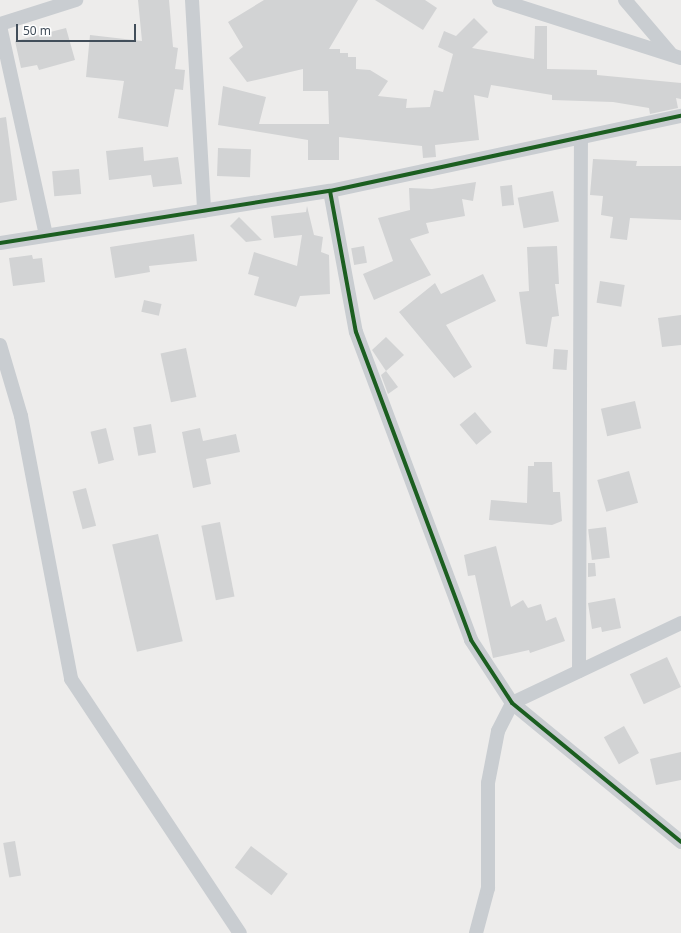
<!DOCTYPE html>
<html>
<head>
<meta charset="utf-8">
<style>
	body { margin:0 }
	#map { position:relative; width:681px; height:933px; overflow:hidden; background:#edeceb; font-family:"Noto Sans",sans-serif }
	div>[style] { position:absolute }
	.building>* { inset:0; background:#d2d3d4; transform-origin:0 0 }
	.minor>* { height:14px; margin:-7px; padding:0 7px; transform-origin:7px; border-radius:7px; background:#c9cdd1 }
	.cycleway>* { height:4px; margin:-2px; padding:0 2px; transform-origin:2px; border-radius:2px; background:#1b5e20 }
	span { translate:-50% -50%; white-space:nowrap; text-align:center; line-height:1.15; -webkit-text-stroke:3.5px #fff; paint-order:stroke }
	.scale { position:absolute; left:16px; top:24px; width:120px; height:18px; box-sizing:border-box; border:2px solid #424e5a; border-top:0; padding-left:5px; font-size:12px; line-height:14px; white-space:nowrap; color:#424e5a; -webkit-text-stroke:3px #fff; paint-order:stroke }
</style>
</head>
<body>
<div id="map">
	<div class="building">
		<div style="clip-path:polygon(138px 0,169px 0,173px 47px,178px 48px,175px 69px,185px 70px,183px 90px,175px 89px,168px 127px,118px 118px,124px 81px,86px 77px,90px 35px,142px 41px)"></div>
		<div style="clip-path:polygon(264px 0,358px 0,329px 49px,340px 49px,340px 53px,348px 53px,348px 57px,356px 57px,356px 69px,370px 70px,388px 81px,378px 96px,407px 99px,406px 108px,430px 107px,434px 90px,443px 92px,453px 54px,438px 47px,444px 31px,456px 36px,474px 18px,488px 32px,472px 48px,534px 59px,535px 26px,547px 26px,547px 69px,597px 70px,597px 75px,681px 83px,681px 99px,676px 98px,678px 108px,650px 114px,649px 108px,613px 102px,552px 100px,552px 95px,491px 85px,488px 98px,474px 95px,479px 140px,435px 145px,436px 157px,423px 158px,422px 146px,339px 137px,339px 160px,308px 160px,308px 140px,218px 125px,223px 86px,266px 97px,259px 124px,329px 124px,328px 91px,303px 91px,303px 69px,247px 82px,229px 58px,243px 47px,228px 22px)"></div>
		<div style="clip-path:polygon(375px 0,425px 0,437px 8px,423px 30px)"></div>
		<div style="clip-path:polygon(66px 28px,75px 60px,39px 70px,37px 65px,21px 68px,15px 41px)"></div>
		<div style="clip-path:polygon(6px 117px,17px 200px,0 203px,0 118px)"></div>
		<div style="clip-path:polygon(143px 147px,144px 161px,178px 157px,182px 184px,153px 187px,151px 175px,109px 180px,106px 151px)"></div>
		<div style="left:218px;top:148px;width:33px;height:28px;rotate:2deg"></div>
		<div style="clip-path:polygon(593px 159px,637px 161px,636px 166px,681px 166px,681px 220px,630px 218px,627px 240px,610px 238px,613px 217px,601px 215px,603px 196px,590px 195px)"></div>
		<div style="left:79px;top:169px;width:25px;height:27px;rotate:85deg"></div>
		<div style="clip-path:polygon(476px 182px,473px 201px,462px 199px,465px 216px,426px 223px,429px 233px,410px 239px,431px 275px,374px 300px,363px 274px,393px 261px,378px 218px,410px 210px,409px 188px,432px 189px)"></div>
		<div style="left:512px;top:185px;width:20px;height:12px;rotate:84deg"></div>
		<div style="left:553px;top:191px;width:31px;height:36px;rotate:79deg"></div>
		<div style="clip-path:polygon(307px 206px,314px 235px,323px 237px,321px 252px,329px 255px,330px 294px,300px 296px,296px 307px,254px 295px,259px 277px,248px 274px,254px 252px,297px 266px,302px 235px,274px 238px,271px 216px,306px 212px)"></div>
		<div style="clip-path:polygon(239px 217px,262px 240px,246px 242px,230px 226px)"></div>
		<div style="clip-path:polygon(194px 234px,197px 261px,149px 266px,150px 272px,115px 278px,110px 247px)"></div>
		<div style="left:364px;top:246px;width:17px;height:13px;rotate:80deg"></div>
		<div style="clip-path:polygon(557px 246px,559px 284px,555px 284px,559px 316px,552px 317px,547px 347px,526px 344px,519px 292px,529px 291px,527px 247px)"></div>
		<div style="clip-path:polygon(32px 255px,33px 259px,42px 258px,45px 282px,13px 286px,9px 258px)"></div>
		<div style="clip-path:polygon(483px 274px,496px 301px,446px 325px,472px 367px,454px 378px,399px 312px,435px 283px,441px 294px)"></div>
		<div style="left:600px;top:281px;width:25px;height:22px;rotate:9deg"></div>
		<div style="left:144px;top:300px;width:18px;height:12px;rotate:13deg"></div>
		<div style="clip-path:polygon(681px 315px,681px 345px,662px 347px,658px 318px)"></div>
		<div style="clip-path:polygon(386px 337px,404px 355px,386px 371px,372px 350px)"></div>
		<div style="left:186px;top:348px;width:50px;height:26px;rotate:78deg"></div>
		<div style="left:554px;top:349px;width:14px;height:20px;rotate:4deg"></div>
		<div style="clip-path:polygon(386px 371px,398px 387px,388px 394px,381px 375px)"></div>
		<div style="left:635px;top:401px;width:28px;height:35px;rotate:77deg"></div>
		<div style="left:475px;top:412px;width:26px;height:20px;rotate:50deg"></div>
		<div style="left:151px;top:424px;width:29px;height:18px;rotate:80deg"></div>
		<div style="left:106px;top:428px;width:33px;height:16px;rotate:76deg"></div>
		<div style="clip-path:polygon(200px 428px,203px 441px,236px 434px,240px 452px,206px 459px,211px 484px,193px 488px,182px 432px)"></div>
		<div style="clip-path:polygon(534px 462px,552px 462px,553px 492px,560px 492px,562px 521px,552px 525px,489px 520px,491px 500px,527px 503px,528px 466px,534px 466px)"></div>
		<div style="left:629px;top:471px;width:33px;height:33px;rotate:74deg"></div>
		<div style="left:86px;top:488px;width:39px;height:14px;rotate:75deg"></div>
		<div style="left:220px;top:522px;width:76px;height:19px;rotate:79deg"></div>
		<div style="left:606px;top:527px;width:31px;height:18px;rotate:83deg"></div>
		<div style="left:158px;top:534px;width:110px;height:47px;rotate:77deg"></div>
		<div style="clip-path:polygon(496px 546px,511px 607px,523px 600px,528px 608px,541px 604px,546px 621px,556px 617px,565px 641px,530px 653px,529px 650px,493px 658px,475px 575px,468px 576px,464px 555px)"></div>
		<div style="clip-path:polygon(588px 563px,595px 563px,596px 576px,588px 577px)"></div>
		<div style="clip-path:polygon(615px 598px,621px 628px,602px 632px,601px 627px,592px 629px,588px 603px)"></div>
		<div style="left:667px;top:657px;width:33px;height:41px;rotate:65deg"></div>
		<div style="left:624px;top:726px;width:31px;height:23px;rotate:61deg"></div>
		<div style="clip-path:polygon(681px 752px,681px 780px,656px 785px,650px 759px)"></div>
		<div style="left:15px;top:841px;width:35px;height:12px;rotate:80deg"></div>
		<div style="left:251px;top:846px;width:46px;height:27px;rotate:37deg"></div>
	</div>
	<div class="minor">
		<div style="left:192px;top:0;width:211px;rotate:86.7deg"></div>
		<div style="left:499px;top:0;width:191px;rotate:17.7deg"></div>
		<div style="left:625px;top:0;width:71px;rotate:49.6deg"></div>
		<div style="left:0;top:24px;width:80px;rotate:-17.5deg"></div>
		<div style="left:0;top:26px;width:214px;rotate:77.6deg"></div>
		<div style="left:330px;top:191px;width:143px;rotate:79.6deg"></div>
		<div style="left:356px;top:332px;width:329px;rotate:69.5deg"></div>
		<div style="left:471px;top:640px;width:75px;rotate:56.9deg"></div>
		<div style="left:512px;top:703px;width:219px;rotate:39.4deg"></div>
		<div style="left:0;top:243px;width:334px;rotate:-9deg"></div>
		<div style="left:330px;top:191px;width:359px;rotate:-12.1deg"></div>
		<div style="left:0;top:345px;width:74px;rotate:73.5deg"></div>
		<div style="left:21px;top:416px;width:268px;rotate:79.2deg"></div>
		<div style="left:71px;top:679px;width:305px;rotate:56.4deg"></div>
		<div style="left:579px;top:671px;width:534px;rotate:-89.79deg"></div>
		<div style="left:476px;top:933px;width:47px;rotate:-75.1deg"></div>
		<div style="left:488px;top:888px;width:105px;rotate:-90deg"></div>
		<div style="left:488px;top:783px;width:53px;rotate:-79.1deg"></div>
		<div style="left:498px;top:731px;width:31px;rotate:-63deg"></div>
		<div style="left:512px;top:703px;width:187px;rotate:-25.3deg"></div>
	</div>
	<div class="cycleway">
		<div style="left:330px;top:191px;width:143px;rotate:79.6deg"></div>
		<div style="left:356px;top:332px;width:329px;rotate:69.5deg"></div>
		<div style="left:471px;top:640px;width:75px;rotate:56.9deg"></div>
		<div style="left:512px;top:703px;width:219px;rotate:39.4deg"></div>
		<div style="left:0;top:243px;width:334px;rotate:-9deg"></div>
		<div style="left:330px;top:191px;width:359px;rotate:-12.1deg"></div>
	</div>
	<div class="scale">50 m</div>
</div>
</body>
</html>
